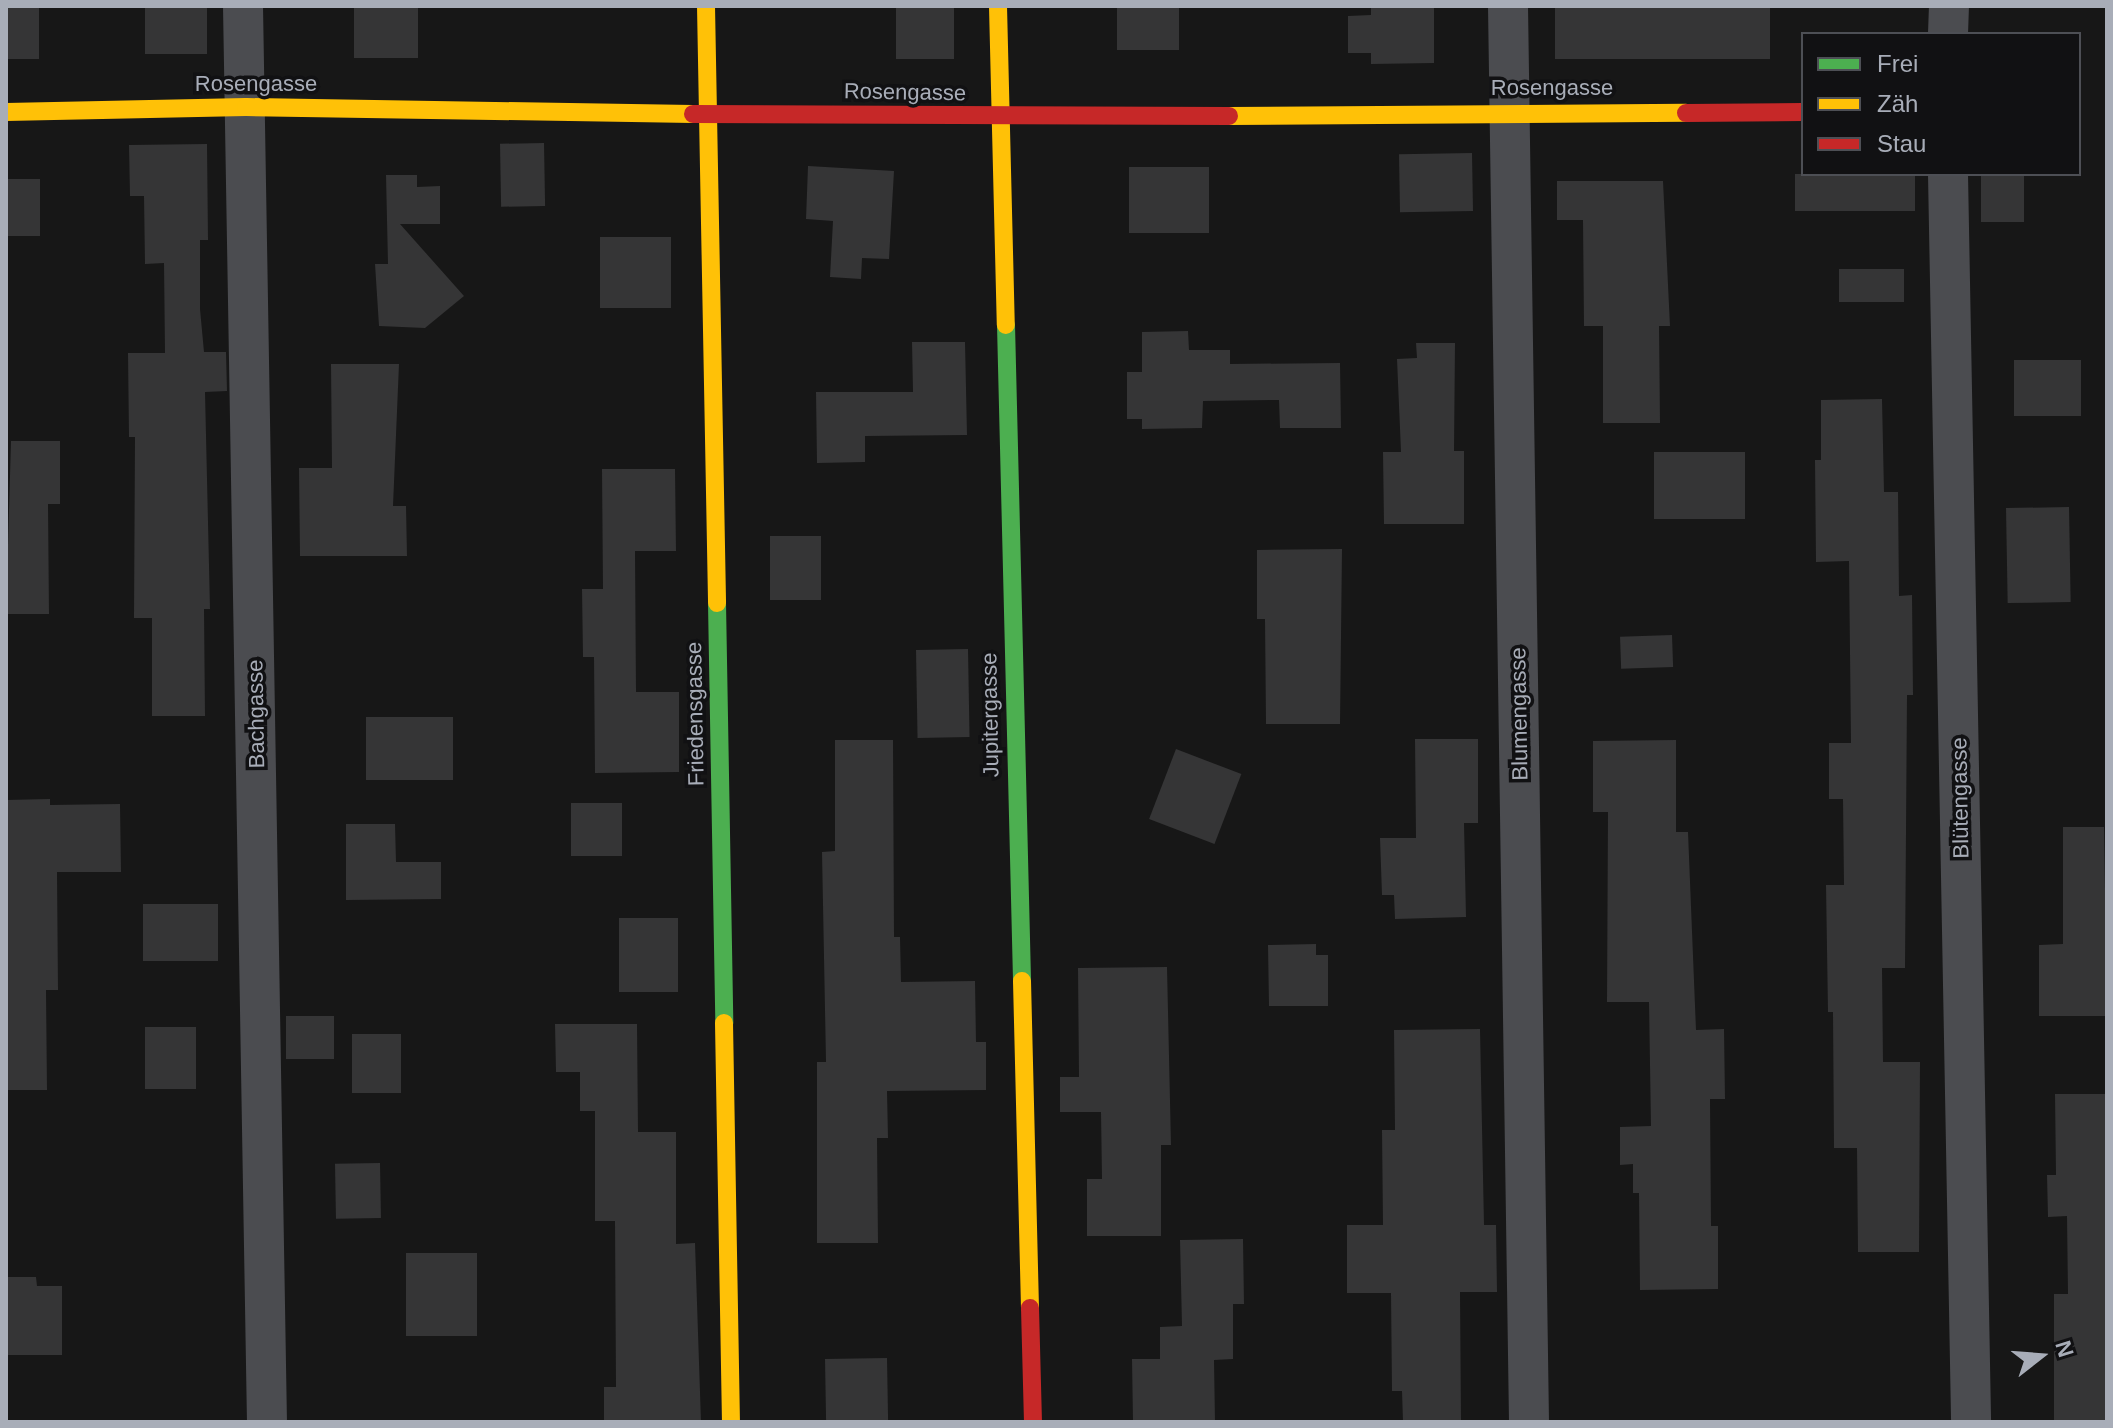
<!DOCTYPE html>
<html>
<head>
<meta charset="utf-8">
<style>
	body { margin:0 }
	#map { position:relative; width:2113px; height:1428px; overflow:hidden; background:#171717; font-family:Arial,sans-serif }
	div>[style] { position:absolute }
	.building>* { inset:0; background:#353536; transform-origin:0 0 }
	.street>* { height:40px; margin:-20px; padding:0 20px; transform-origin:20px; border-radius:20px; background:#4b4c50 }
	.fast>* { height:18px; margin:-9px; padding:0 9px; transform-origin:9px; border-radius:9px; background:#4caf50 }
	.slow>* { height:18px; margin:-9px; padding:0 9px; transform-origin:9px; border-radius:9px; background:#ffc107 }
	.jam>* { height:18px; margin:-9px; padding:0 9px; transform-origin:9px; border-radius:9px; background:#c62828 }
	span { translate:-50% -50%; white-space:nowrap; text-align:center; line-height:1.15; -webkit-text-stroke:7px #111113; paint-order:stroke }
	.street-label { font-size:22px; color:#a8adb8 }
	.frame { position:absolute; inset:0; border:8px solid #a8adb8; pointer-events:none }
	.legend { position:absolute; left:1801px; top:32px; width:280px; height:144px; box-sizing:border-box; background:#111113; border:2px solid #4d4f55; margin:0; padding:10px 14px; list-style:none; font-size:24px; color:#a8adb8 }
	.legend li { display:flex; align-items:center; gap:16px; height:40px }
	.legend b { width:40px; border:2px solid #4d4f55 }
	.north { position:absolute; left:2001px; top:1316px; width:80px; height:80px; -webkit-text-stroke:6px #111113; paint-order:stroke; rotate:73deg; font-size:22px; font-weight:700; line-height:32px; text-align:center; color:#a8adb8 }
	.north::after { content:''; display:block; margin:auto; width:28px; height:36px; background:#a8adb8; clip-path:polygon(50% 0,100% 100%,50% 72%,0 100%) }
</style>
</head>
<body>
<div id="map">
	<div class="building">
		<div style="left:6px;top:6px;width:33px;height:53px"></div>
		<div style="left:145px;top:6px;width:62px;height:48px"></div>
		<div style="left:354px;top:6px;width:64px;height:52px"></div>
		<div style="left:896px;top:6px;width:58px;height:53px"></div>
		<div style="left:1117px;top:6px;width:62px;height:44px"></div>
		<div style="left:1555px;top:6px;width:215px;height:53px"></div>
		<div style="clip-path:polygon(1371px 8px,1434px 8px,1434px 63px,1371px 64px,1371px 53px,1348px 53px,1348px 16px,1371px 15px)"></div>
		<div style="left:544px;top:143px;width:63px;height:44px;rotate:89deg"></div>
		<div style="clip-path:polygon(207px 144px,208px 240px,200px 240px,200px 309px,204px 352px,226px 352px,227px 391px,205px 392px,210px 609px,204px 609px,205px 716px,152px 716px,152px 618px,134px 618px,135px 437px,129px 437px,128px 353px,165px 353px,164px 263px,145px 264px,144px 196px,130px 196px,129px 145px)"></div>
		<div style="left:1472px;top:153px;width:58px;height:73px;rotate:89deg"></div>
		<div style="clip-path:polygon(808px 166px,894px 171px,889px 259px,862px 258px,861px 279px,830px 277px,833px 221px,806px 219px)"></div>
		<div style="left:1129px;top:167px;width:80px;height:66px"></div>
		<div style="left:1795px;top:174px;width:120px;height:37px"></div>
		<div style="left:1981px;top:174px;width:43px;height:48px"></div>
		<div style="clip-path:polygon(386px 175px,417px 175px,417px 187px,440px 186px,440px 224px,400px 224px,464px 296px,425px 328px,379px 326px,375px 264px,388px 264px)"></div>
		<div style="left:6px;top:179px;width:34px;height:57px"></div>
		<div style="clip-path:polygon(1557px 181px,1663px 181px,1670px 326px,1659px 326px,1660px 423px,1603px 423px,1603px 326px,1584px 326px,1583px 220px,1557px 220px)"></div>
		<div style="left:600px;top:237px;width:71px;height:71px"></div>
		<div style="left:1904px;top:269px;width:33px;height:65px;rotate:90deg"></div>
		<div style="clip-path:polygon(1188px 331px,1189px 350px,1230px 350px,1230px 364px,1340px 363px,1341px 428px,1280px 428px,1279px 400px,1203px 401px,1202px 428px,1142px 429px,1142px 419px,1127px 419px,1127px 372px,1142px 372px,1142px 332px)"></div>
		<div style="clip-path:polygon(912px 342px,965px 342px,967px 435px,865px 436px,865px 462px,817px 463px,816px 392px,913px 392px)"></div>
		<div style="clip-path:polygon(1416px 343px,1455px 343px,1454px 451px,1464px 451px,1464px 524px,1384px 524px,1383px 452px,1401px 452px,1397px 359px,1417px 358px)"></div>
		<div style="left:2081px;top:360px;width:56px;height:67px;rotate:90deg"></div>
		<div style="clip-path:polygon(331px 364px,399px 364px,393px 506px,406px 506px,407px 556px,300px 556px,299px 468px,332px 468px)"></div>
		<div style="clip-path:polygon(1882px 399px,1884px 492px,1898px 492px,1899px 596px,1912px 595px,1913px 695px,1907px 695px,1905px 968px,1882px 968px,1883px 1062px,1920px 1062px,1919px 1252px,1858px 1252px,1857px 1148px,1834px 1148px,1833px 1012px,1828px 1012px,1826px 885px,1844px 885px,1843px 799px,1829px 799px,1829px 743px,1851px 743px,1849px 561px,1816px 562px,1815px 460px,1821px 460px,1821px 400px)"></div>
		<div style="clip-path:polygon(11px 441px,60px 441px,60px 504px,48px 504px,49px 614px,6px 614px)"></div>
		<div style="left:1745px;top:452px;width:67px;height:91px;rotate:90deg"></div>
		<div style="clip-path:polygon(602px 469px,675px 469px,676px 551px,635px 551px,636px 692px,679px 692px,679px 772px,595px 773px,594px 657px,583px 657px,582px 589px,603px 589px)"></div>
		<div style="left:2069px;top:507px;width:95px;height:63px;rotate:89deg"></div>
		<div style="left:770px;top:536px;width:51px;height:64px"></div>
		<div style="clip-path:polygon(1342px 549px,1340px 724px,1266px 724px,1265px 619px,1257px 619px,1257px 550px)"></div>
		<div style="left:1672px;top:635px;width:32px;height:52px;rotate:88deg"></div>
		<div style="left:968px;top:649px;width:88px;height:52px;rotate:89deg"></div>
		<div style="left:366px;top:717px;width:87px;height:63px"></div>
		<div style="clip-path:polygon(1415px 739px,1478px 739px,1478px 823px,1464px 823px,1466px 917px,1395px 919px,1394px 895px,1382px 895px,1380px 838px,1416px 838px)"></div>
		<div style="clip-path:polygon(835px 740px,893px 740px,894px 937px,900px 937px,901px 982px,975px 981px,976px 1042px,986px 1042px,986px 1090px,887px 1091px,888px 1138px,877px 1138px,878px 1243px,817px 1243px,817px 1062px,826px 1062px,822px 852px,835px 851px)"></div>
		<div style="clip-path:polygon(1676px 740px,1676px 832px,1688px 832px,1696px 1030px,1724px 1029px,1725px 1099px,1710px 1099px,1711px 1226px,1718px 1226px,1718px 1289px,1640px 1290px,1639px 1193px,1633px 1193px,1633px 1164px,1620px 1165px,1620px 1127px,1651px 1126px,1649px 1002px,1607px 1002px,1608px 812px,1593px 812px,1593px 741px)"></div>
		<div style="left:1176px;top:749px;width:70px;height:75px;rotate:21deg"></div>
		<div style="clip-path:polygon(50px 799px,50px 805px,120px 804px,121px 872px,57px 872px,58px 990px,46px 990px,47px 1090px,6px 1090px,6px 800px)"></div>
		<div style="left:571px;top:803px;width:51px;height:53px"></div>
		<div style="clip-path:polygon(346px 824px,395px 824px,396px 862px,441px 862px,441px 899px,346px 900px)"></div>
		<div style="clip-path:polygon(2063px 827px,2104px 827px,2107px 1016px,2039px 1016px,2039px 945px,2063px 944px)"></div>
		<div style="left:143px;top:904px;width:75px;height:57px"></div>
		<div style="left:619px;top:918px;width:59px;height:74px"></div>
		<div style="clip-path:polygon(1316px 944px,1316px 955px,1328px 955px,1328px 1006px,1269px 1006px,1268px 945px)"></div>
		<div style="clip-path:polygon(1167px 967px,1171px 1145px,1161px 1145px,1161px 1236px,1087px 1236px,1087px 1179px,1102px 1179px,1101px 1112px,1060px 1112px,1060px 1077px,1079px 1077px,1078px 968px)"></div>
		<div style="left:286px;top:1016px;width:48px;height:43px"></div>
		<div style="clip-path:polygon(555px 1024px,637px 1024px,638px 1132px,676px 1132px,676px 1244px,695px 1243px,701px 1422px,604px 1422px,604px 1387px,616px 1387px,615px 1221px,595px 1221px,595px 1111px,580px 1111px,580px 1072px,556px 1072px)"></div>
		<div style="left:145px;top:1027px;width:51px;height:62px"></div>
		<div style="clip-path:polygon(1480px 1029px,1484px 1225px,1496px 1225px,1497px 1292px,1460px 1292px,1461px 1422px,1403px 1422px,1402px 1391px,1392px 1391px,1391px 1293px,1347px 1293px,1347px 1225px,1383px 1225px,1382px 1130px,1395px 1130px,1394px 1030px)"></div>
		<div style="left:352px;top:1034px;width:49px;height:59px"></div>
		<div style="clip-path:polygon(2055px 1094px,2107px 1094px,2107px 1422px,2054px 1422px,2054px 1294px,2068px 1294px,2067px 1216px,2048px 1217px,2047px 1175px,2056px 1175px)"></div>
		<div style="left:380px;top:1163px;width:55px;height:45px;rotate:89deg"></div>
		<div style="clip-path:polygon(1243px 1239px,1244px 1304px,1233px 1304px,1233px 1359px,1214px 1360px,1215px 1422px,1133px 1422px,1132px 1359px,1160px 1359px,1160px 1327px,1182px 1326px,1180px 1240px)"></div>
		<div style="left:406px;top:1253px;width:71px;height:83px"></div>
		<div style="clip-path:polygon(6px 1277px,36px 1277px,37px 1286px,62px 1286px,62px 1355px,6px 1355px)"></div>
		<div style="left:887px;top:1358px;width:64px;height:62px;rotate:89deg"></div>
	</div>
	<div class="street">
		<div style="left:243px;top:6px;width:1416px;rotate:89.03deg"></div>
		<div style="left:1508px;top:6px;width:1416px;rotate:89.15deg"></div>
		<div style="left:1948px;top:34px;width:28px;rotate:-88deg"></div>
		<div style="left:1948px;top:174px;width:1248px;rotate:88.94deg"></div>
	</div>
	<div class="fast">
		<div style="left:1006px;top:325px;width:656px;rotate:88.6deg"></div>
		<div style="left:717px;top:603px;width:420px;rotate:89deg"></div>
	</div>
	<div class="slow">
		<div style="left:706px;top:6px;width:597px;rotate:88.94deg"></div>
		<div style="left:998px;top:6px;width:319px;rotate:88.6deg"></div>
		<div style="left:6px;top:112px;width:240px;rotate:-1.2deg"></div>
		<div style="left:246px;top:107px;width:447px;rotate:0.9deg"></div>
		<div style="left:1229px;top:116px;width:457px;rotate:-0.4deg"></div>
		<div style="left:1022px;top:981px;width:327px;rotate:88.6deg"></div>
		<div style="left:724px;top:1023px;width:399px;rotate:89deg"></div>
	</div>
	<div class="jam">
		<div style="left:1686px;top:113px;width:117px;rotate:-0.5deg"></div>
		<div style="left:693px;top:114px;width:536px;rotate:0.21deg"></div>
		<div style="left:1030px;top:1308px;width:114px;rotate:88.5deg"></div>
	</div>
	<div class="street-label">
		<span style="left:256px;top:84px">Rosengasse</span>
		<span style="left:1552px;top:88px">Rosengasse</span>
		<span style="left:905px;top:92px;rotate:1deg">Rosengasse</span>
		<span style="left:256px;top:714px;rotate:-91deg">Bachgasse</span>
		<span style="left:695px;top:714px;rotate:-91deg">Friedensgasse</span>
		<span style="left:1519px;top:714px;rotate:-91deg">Blumengasse</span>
		<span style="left:990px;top:715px;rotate:-91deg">Jupitergasse</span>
		<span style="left:1960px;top:798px;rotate:-91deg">Blütengasse</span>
	</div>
	<div class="frame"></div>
	<ul class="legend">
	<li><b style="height:10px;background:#4caf50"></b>Frei</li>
	<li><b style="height:10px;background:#ffc107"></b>Zäh</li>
	<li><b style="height:10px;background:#c62828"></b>Stau</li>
	</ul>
	<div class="north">N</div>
</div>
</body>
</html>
